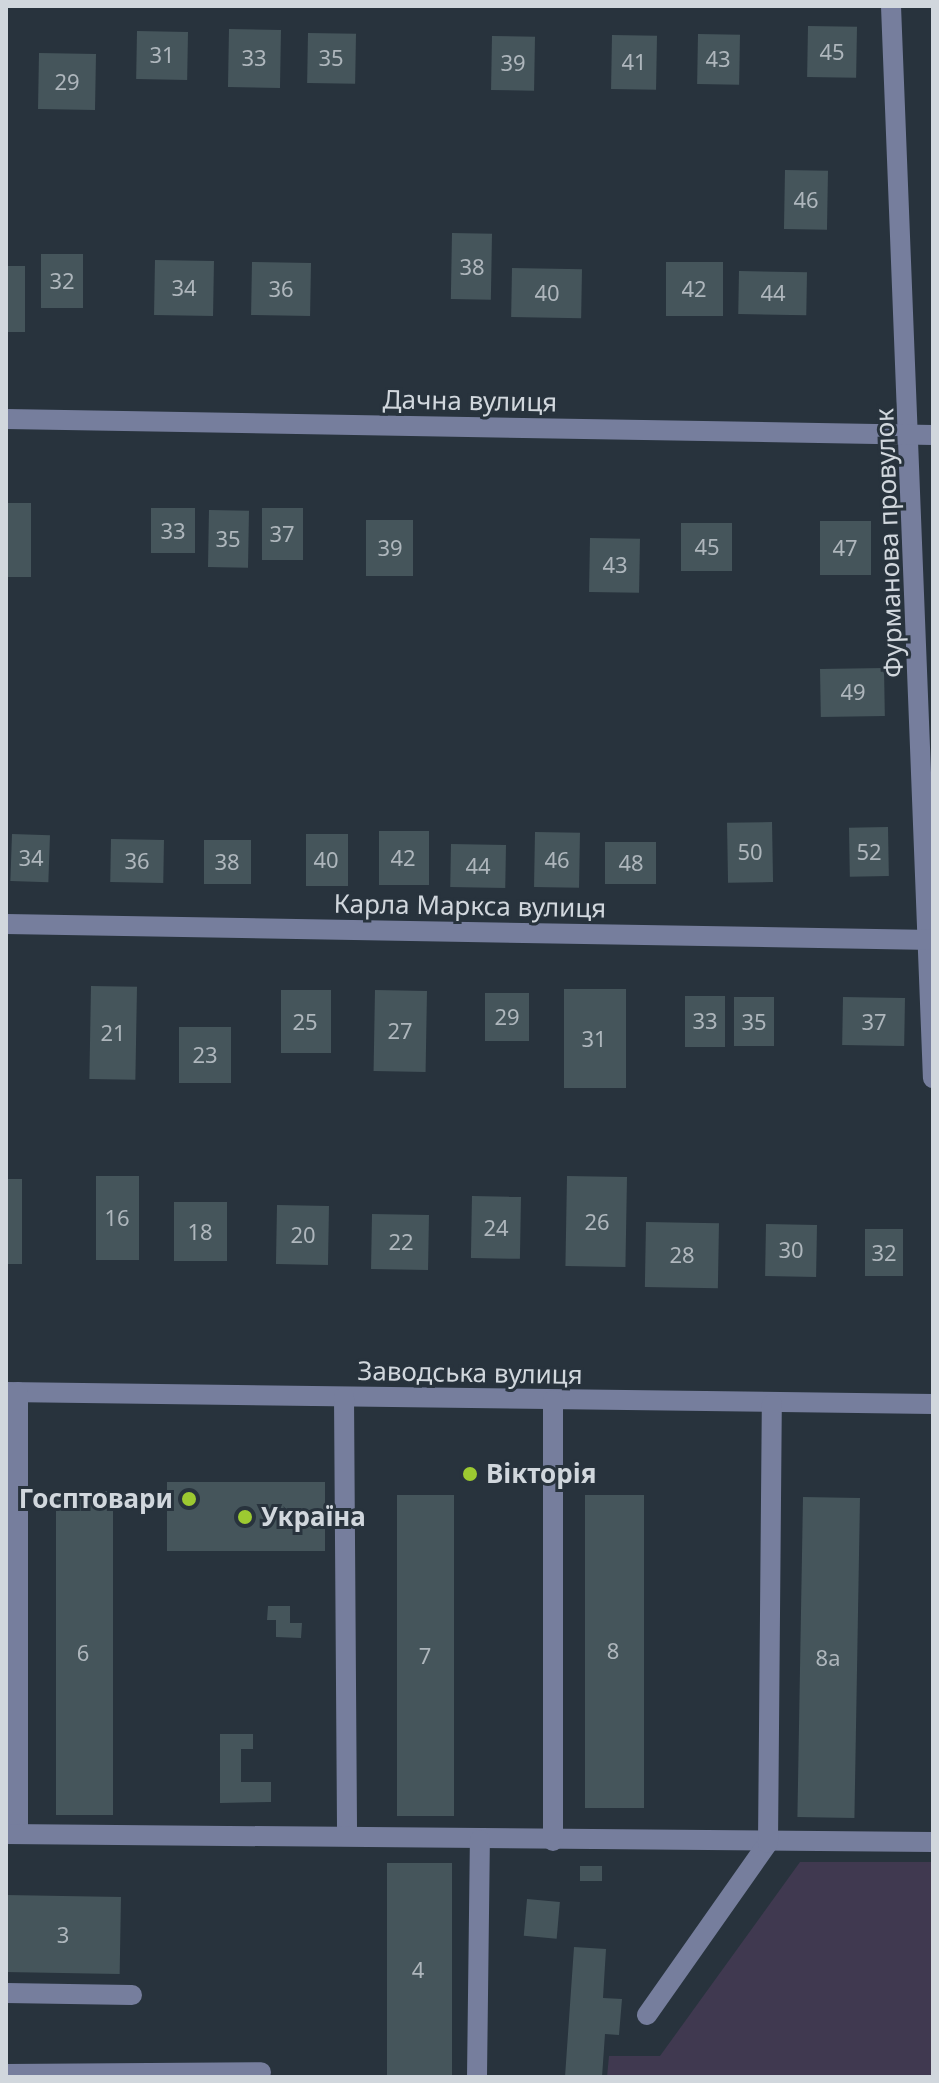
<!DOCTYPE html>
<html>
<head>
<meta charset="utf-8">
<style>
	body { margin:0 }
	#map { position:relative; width:939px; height:2083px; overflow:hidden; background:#28333d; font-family:"Noto Sans",sans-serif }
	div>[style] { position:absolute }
	.green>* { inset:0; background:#403950 }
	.building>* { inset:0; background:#45555b; transform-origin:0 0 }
	.minor>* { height:20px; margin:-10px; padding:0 10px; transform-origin:10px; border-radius:10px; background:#767e9d }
	.dots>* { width:22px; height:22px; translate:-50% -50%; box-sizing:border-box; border:4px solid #28333d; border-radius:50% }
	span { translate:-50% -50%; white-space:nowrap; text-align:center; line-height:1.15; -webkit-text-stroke:6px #28333d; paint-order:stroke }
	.number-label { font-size:22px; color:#aeb6bc }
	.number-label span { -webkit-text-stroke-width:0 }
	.street-label { font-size:26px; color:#d1d7dd }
	.poi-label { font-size:26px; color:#d1d7dd; font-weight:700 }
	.left { translate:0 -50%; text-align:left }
	.right { translate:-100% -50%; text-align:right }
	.frame { position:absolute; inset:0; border:8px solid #d1d7dd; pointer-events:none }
</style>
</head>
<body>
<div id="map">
	<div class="green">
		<div style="clip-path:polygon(800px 1862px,933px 1862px,933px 2077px,607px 2077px,609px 2056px,660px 2056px)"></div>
	</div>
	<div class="building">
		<div style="left:808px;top:26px;width:49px;height:51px;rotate:1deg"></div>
		<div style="left:229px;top:29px;width:52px;height:58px;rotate:1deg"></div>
		<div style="left:137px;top:31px;width:51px;height:48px;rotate:1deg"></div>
		<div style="left:308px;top:33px;width:48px;height:50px;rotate:1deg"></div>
		<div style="left:698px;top:34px;width:42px;height:50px;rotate:1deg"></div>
		<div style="left:612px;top:35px;width:45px;height:54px;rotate:1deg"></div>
		<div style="left:492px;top:36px;width:43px;height:54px;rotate:1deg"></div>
		<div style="left:39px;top:53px;width:57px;height:56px;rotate:1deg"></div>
		<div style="left:785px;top:170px;width:43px;height:59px;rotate:1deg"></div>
		<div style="left:452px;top:233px;width:40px;height:66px;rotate:1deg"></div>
		<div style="left:41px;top:254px;width:42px;height:54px"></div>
		<div style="left:155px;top:260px;width:59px;height:55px;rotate:1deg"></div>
		<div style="left:252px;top:262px;width:59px;height:53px;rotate:1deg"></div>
		<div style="left:666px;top:262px;width:57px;height:54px"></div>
		<div style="left:6px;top:266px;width:19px;height:66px"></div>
		<div style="left:512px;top:268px;width:70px;height:49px;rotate:1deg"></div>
		<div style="left:739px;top:271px;width:68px;height:43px;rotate:1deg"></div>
		<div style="left:6px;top:503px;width:25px;height:74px"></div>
		<div style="left:151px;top:508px;width:44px;height:45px"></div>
		<div style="left:262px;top:508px;width:41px;height:52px"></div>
		<div style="left:209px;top:510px;width:40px;height:57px;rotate:1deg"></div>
		<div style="left:366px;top:520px;width:47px;height:56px"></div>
		<div style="left:820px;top:521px;width:51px;height:54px"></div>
		<div style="left:681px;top:523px;width:51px;height:48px"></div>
		<div style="left:590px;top:538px;width:50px;height:54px;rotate:1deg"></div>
		<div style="left:884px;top:668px;width:48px;height:64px;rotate:89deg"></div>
		<div style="left:772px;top:822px;width:60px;height:45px;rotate:89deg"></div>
		<div style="left:888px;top:827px;width:49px;height:39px;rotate:89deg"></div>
		<div style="left:379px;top:831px;width:50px;height:54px"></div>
		<div style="left:535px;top:832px;width:45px;height:55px;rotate:1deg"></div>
		<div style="left:12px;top:834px;width:38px;height:47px;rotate:2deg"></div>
		<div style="left:306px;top:834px;width:42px;height:52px"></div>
		<div style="left:111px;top:839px;width:53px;height:43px;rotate:1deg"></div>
		<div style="left:204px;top:840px;width:47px;height:44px"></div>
		<div style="left:605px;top:842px;width:51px;height:42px"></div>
		<div style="left:451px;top:844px;width:55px;height:43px;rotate:1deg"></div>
		<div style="left:91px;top:986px;width:46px;height:93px;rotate:1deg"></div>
		<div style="left:564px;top:989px;width:62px;height:99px"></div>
		<div style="left:281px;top:990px;width:50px;height:63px"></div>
		<div style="left:375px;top:990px;width:52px;height:81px;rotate:1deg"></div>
		<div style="left:485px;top:993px;width:44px;height:48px"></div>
		<div style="left:685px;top:996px;width:40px;height:51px"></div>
		<div style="left:734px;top:997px;width:40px;height:49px"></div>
		<div style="left:843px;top:997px;width:62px;height:48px;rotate:1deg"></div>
		<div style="left:179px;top:1027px;width:52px;height:56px"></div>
		<div style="left:96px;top:1176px;width:43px;height:84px"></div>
		<div style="left:567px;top:1176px;width:60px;height:90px;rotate:1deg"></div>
		<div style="left:6px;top:1179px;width:16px;height:85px"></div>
		<div style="left:472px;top:1196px;width:49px;height:62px;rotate:1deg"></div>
		<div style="left:174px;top:1202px;width:53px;height:59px"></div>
		<div style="left:277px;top:1205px;width:52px;height:59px;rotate:1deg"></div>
		<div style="left:372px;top:1214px;width:57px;height:55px;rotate:1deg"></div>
		<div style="left:646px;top:1222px;width:73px;height:65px;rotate:1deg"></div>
		<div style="left:766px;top:1224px;width:51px;height:52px;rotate:1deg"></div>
		<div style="left:865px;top:1229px;width:38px;height:47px"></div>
		<div style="left:167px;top:1482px;width:158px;height:69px"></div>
		<div style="left:56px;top:1491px;width:57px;height:324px"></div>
		<div style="left:397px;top:1495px;width:57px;height:321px"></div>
		<div style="left:585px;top:1495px;width:59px;height:313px"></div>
		<div style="left:803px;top:1497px;width:57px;height:320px;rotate:1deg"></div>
		<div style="clip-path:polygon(268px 1606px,290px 1606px,290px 1623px,302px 1623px,301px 1638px,276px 1637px,276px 1620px,267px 1620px)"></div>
		<div style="clip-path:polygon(220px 1734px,253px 1734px,253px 1749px,241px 1749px,241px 1782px,271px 1782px,271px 1802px,220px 1803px)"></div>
		<div style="left:387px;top:1863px;width:65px;height:214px"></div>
		<div style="left:580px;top:1866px;width:22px;height:15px"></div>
		<div style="left:6px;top:1895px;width:115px;height:77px;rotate:1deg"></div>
		<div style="left:527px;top:1899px;width:33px;height:37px;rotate:5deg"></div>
		<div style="clip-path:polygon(574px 1947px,606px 1949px,603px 1998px,622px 1999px,619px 2035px,605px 2034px,602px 2077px,565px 2077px)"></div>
	</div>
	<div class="minor">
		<div style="left:891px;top:6px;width:1073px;rotate:87.76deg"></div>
		<div style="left:6px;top:419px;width:927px;rotate:0.99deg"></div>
		<div style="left:6px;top:924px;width:927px;rotate:0.99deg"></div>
		<div style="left:6px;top:1392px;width:927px;rotate:0.74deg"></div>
		<div style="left:18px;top:1392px;width:442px;rotate:90deg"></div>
		<div style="left:344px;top:1397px;width:438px;rotate:89.6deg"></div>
		<div style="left:6px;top:1834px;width:927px;rotate:0.49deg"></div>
		<div style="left:553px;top:1841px;width:441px;rotate:-90deg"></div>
		<div style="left:6px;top:1993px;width:126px;rotate:0.9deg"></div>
		<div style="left:647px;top:2015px;width:210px;rotate:-54.9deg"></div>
		<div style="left:768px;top:1843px;width:439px;rotate:-89.5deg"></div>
		<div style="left:6px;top:2074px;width:255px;rotate:-0.4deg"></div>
		<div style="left:477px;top:2077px;width:237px;rotate:-89.3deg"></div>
	</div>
	<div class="dots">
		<div style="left:470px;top:1474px;background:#9dca31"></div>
		<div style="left:189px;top:1499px;background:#9dca31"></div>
		<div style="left:245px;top:1517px;background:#9dca31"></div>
	</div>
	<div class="number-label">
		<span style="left:832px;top:52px">45</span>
		<span style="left:162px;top:55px">31</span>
		<span style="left:254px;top:58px">33</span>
		<span style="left:331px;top:58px">35</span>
		<span style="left:718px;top:59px">43</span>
		<span style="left:634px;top:62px">41</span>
		<span style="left:513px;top:63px">39</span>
		<span style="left:67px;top:82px">29</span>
		<span style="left:806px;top:200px">46</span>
		<span style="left:472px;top:267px">38</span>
		<span style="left:62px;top:281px">32</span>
		<span style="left:184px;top:288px">34</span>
		<span style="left:281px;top:289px">36</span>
		<span style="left:694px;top:289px">42</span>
		<span style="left:547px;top:293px">40</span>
		<span style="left:773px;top:293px">44</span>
		<span style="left:173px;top:531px">33</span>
		<span style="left:282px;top:534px">37</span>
		<span style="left:228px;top:539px">35</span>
		<span style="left:707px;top:547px">45</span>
		<span style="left:390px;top:548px">39</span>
		<span style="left:845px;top:548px">47</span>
		<span style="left:615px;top:565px">43</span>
		<span style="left:853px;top:692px">49</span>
		<span style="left:750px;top:852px">50</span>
		<span style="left:869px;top:852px">52</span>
		<span style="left:31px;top:858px">34</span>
		<span style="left:403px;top:858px">42</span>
		<span style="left:326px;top:860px">40</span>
		<span style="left:557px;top:860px">46</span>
		<span style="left:137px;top:861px">36</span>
		<span style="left:227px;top:862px">38</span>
		<span style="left:631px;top:863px">48</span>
		<span style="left:478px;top:866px">44</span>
		<span style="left:507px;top:1017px">29</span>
		<span style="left:705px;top:1021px">33</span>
		<span style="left:305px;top:1022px">25</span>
		<span style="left:754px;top:1022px">35</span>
		<span style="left:874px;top:1022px">37</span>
		<span style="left:400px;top:1031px">27</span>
		<span style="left:113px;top:1033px">21</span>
		<span style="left:594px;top:1039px">31</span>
		<span style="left:205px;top:1055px">23</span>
		<span style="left:117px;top:1218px">16</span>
		<span style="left:597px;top:1222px">26</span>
		<span style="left:496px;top:1228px">24</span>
		<span style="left:200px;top:1232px">18</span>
		<span style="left:303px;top:1235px">20</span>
		<span style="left:401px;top:1242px">22</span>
		<span style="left:791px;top:1250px">30</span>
		<span style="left:884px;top:1253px">32</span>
		<span style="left:682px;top:1255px">28</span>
		<span style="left:613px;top:1651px">8</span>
		<span style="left:83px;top:1653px">6</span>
		<span style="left:425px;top:1656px">7</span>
		<span style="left:828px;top:1658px">8а</span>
		<span style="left:63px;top:1935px">3</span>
		<span style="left:418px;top:1970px">4</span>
	</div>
	<div class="street-label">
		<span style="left:470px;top:401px;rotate:1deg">Дачна вулиця</span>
		<span style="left:889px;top:543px;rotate:-92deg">Фурманова провулок</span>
		<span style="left:470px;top:906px;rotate:1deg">Карла Маркса вулиця</span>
		<span style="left:470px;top:1373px;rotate:1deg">Заводська вулиця</span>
	</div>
	<div class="poi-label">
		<span class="left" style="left:486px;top:1474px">Вікторія</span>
		<span class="right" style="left:173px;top:1499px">Госптовари</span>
		<span class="left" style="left:261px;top:1517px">Україна</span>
	</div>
	<div class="frame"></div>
</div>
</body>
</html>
